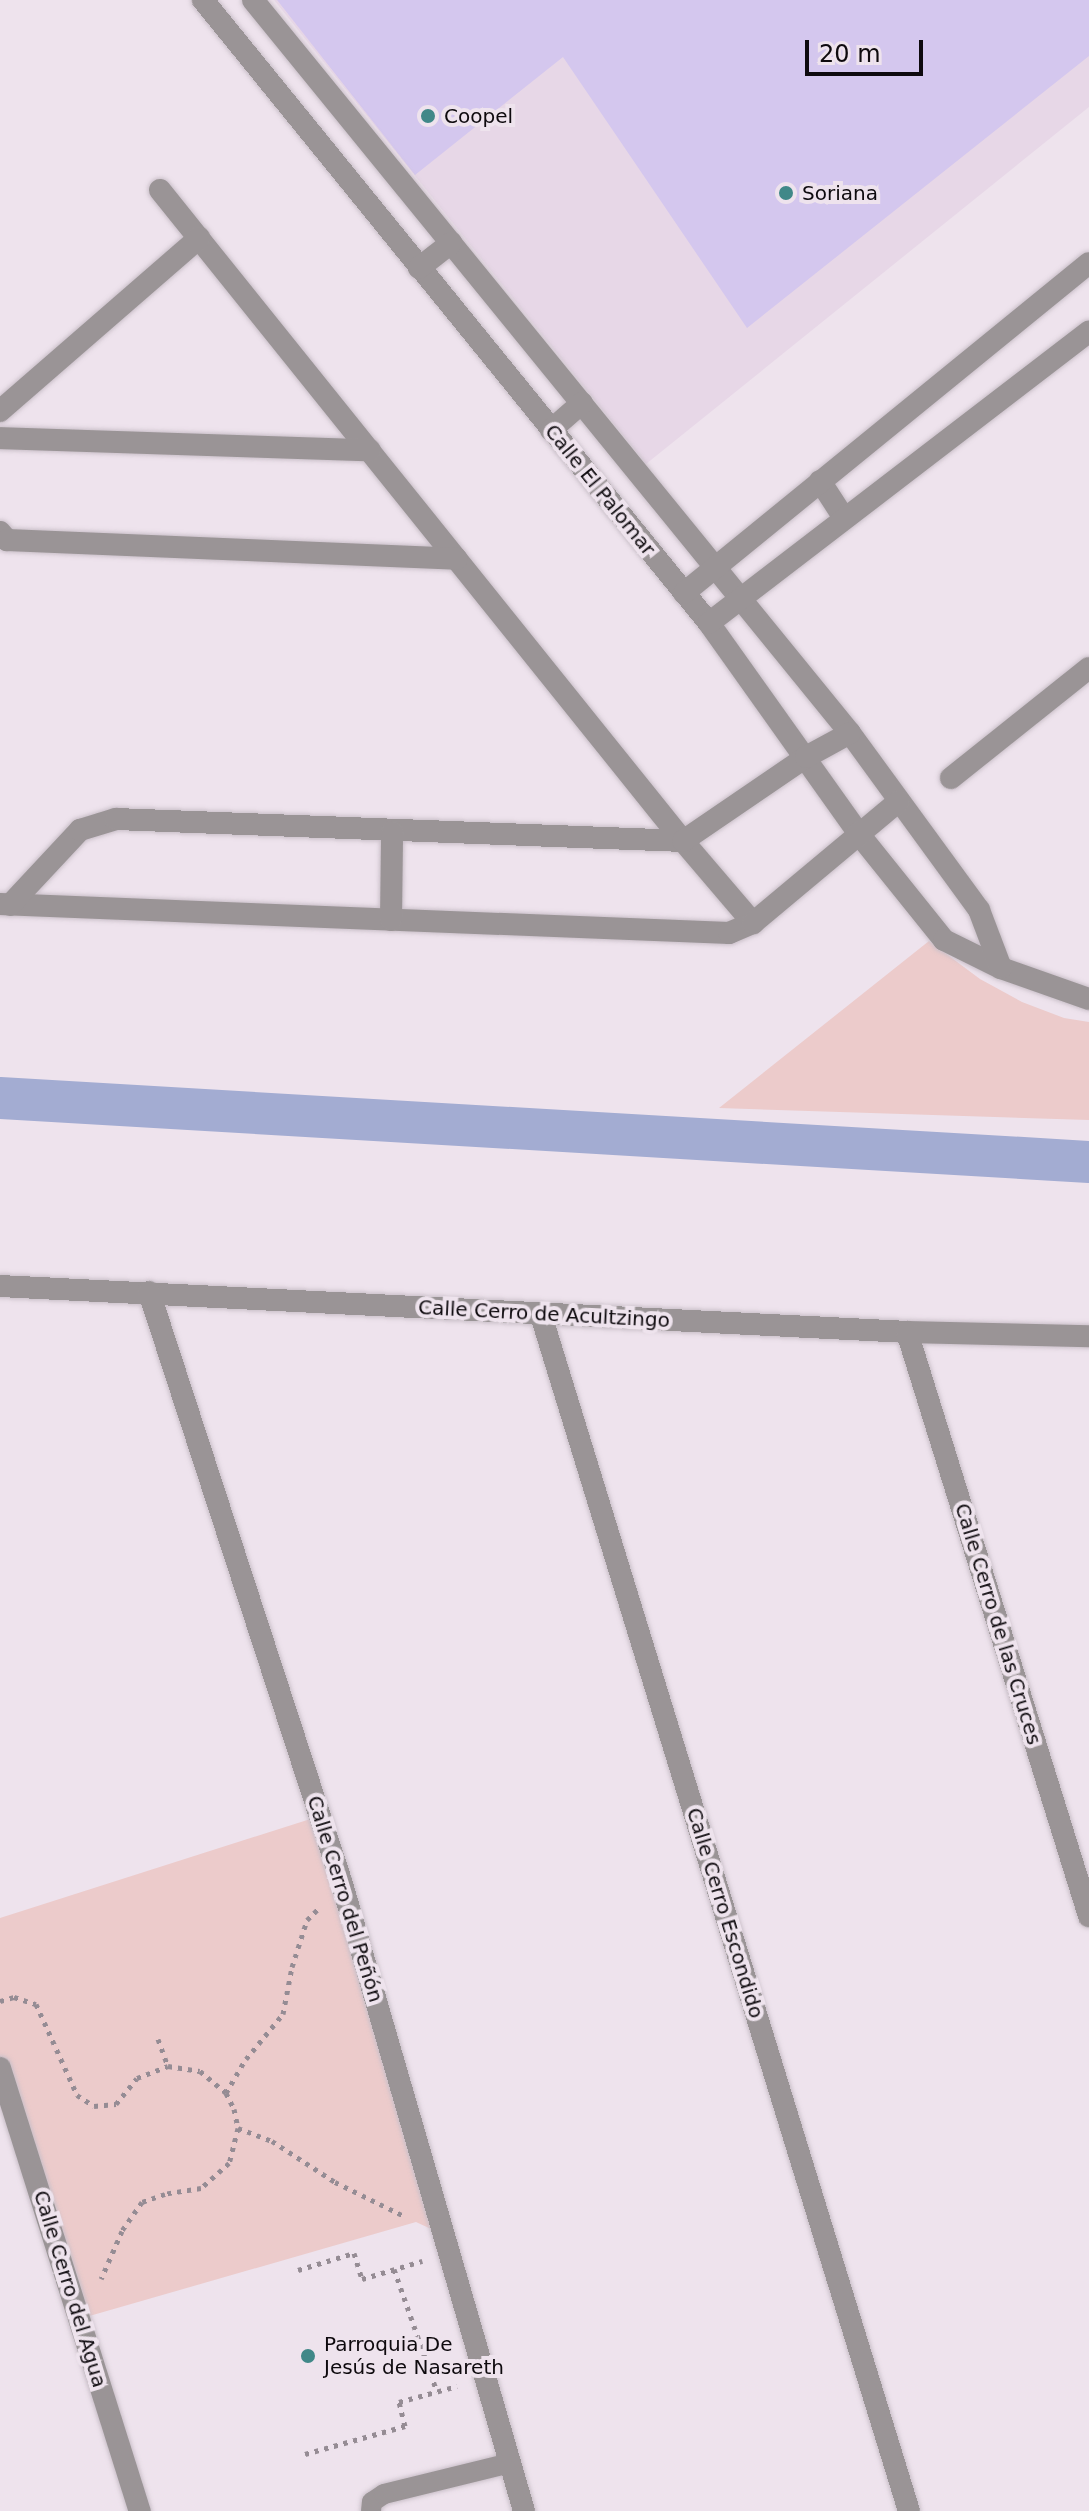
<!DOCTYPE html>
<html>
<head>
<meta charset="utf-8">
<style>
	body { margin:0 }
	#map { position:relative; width:1089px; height:2511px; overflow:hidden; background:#eee3ed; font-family:"DejaVu Sans",sans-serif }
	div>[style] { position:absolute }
	.built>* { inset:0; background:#e7d7e7 }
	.green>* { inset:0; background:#eccbcb }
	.canal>* { height:42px; margin:-21px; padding:0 21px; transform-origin:21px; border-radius:21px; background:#a3acd2 }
	.building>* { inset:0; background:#d4c7ee }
	.path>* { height:5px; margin-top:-2.5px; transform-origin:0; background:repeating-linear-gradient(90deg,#958c94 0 4px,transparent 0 10px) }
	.roads { filter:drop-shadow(0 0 2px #cac0c9) drop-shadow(0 0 2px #cac0c9) }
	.service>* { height:20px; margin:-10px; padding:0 10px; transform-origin:10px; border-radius:10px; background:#9a9496 }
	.minor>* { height:22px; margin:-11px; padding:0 11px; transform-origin:11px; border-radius:11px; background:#9a9496 }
	.dots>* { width:22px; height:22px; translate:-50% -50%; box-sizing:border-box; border:4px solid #eee3ed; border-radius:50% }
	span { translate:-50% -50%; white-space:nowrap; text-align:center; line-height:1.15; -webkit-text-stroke:8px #eee3ed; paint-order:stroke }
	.poi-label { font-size:20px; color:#0e0a0e }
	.left { translate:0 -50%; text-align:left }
	.street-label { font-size:20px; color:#0e0a0e }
	.scale { position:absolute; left:805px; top:40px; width:118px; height:36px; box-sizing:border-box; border:4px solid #0e0a0e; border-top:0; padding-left:10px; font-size:24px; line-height:28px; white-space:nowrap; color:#0e0a0e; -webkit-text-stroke:6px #eee3ed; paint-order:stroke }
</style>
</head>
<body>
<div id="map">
	<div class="built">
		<div style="clip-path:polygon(274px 0,1089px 0,1089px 107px,646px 464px)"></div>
	</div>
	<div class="green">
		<div style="clip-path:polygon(929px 941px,980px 979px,1022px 1002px,1064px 1018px,1089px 1022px,1089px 1120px,719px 1108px)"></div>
		<div style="clip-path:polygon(323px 1815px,444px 2235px,416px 2222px,79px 2319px,0 2068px,0 1918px)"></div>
	</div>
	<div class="canal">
		<div style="left:0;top:1098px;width:1091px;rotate:3.36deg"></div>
	</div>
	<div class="building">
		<div style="clip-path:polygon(277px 0,1089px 0,1089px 56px,747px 328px,563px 57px,415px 175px)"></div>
	</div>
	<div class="path">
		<div style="left:0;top:2001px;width:15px;rotate:-16deg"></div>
		<div style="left:14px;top:1997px;width:23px;rotate:18deg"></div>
		<div style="left:36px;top:2004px;width:100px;rotate:65.7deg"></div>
		<div style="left:77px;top:2095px;width:20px;rotate:33deg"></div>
		<div style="left:94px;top:2106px;width:22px;rotate:-5deg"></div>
		<div style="left:116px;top:2104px;width:33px;rotate:-51deg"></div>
		<div style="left:137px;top:2078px;width:33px;rotate:-21deg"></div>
		<div style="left:168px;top:2066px;width:32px;rotate:9deg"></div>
		<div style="left:200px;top:2071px;width:34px;rotate:40deg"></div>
		<div style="left:226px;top:2093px;width:18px;rotate:63deg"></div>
		<div style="left:234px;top:2109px;width:19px;rotate:78deg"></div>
		<div style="left:238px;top:2128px;width:36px;rotate:104deg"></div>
		<div style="left:229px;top:2163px;width:38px;rotate:138deg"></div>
		<div style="left:201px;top:2188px;width:36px;rotate:171deg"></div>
		<div style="left:165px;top:2194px;width:24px;rotate:161deg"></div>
		<div style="left:142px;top:2202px;width:35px;rotate:125deg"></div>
		<div style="left:122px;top:2231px;width:52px;rotate:113.6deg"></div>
		<div style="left:158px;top:2039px;width:29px;rotate:70deg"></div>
		<div style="left:226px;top:2093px;width:39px;rotate:-60deg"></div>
		<div style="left:246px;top:2059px;width:58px;rotate:-50.6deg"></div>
		<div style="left:283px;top:2014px;width:48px;rotate:-79.2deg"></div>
		<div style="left:292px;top:1967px;width:49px;rotate:-72.3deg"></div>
		<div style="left:307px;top:1920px;width:17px;rotate:-45deg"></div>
		<div style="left:238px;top:2128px;width:36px;rotate:21deg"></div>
		<div style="left:272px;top:2141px;width:75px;rotate:33.1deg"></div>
		<div style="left:335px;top:2182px;width:79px;rotate:26.2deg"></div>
		<div style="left:394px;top:2269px;width:130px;rotate:70.7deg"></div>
		<div style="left:298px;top:2270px;width:59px;rotate:-16.9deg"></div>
		<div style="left:354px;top:2253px;width:27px;rotate:73deg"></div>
		<div style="left:362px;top:2279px;width:63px;rotate:-16.7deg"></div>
		<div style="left:305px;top:2454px;width:104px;rotate:-15.6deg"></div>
		<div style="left:405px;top:2426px;width:25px;rotate:-104deg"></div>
		<div style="left:399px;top:2402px;width:60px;rotate:-15.4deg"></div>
	</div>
	<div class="roads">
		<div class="service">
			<div style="left:371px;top:2511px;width:9px;rotate:-84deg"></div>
			<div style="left:372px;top:2502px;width:14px;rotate:-34deg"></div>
			<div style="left:384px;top:2494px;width:130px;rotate:-13.8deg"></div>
		</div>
		<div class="minor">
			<div style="left:203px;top:0;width:803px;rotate:50.92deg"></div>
			<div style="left:709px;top:623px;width:257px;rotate:54.6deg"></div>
			<div style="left:858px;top:833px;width:137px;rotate:51.2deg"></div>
			<div style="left:944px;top:940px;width:64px;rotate:26.2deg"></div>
			<div style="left:1001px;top:968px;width:93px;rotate:19.4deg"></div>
			<div style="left:253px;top:0;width:945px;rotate:50.84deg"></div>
			<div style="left:850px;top:733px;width:219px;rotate:53.9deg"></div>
			<div style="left:979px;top:910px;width:62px;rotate:69.2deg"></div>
			<div style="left:160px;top:190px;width:835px;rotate:51.22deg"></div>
			<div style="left:683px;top:841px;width:108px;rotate:49.5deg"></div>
			<div style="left:419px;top:268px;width:41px;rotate:-38deg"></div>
			<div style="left:0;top:411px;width:264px;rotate:-41deg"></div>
			<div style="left:551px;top:430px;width:41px;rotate:-41.1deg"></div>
			<div style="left:0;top:438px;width:370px;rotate:1.9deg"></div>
			<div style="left:820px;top:481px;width:44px;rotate:57deg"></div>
			<div style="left:0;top:532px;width:11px;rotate:49deg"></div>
			<div style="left:7px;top:540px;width:450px;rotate:2.4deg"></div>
			<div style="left:684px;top:593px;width:522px;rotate:-39.17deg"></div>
			<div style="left:709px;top:623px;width:479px;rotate:-37.5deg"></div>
			<div style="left:951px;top:778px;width:176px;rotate:-38.6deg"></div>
			<div style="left:0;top:904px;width:730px;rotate:2.28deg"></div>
			<div style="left:729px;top:933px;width:26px;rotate:-23deg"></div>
			<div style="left:753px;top:923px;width:190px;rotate:-39.9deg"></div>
			<div style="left:10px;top:905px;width:103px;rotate:-47deg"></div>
			<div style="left:80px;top:830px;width:38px;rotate:-17deg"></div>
			<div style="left:116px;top:819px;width:567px;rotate:2.22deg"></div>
			<div style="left:683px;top:841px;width:149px;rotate:-34.3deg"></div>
			<div style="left:806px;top:757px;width:50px;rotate:-28.6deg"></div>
			<div style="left:391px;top:920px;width:88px;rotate:-89.3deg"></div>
			<div style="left:0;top:1286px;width:908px;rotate:2.9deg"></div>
			<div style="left:907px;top:1332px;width:182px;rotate:1.3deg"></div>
			<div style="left:149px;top:1292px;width:623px;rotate:71.94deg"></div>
			<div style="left:342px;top:1884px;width:653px;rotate:73.81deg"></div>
			<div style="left:541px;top:1315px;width:1251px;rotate:72.9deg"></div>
			<div style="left:907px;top:1332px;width:612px;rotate:72.69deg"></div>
			<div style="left:0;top:2068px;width:465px;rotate:72.5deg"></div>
		</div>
	</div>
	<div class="dots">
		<div style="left:428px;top:116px;background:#408888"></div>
		<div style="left:786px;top:193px;background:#408888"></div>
		<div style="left:308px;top:2356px;background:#408888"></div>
	</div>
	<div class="poi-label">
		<span class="left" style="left:444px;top:116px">Coopel</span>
		<span class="left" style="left:802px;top:193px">Soriana</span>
		<span class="left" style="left:324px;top:2356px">Parroquia De<br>Jesús de Nasareth</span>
	</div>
	<div class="street-label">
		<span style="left:600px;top:490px;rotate:51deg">Calle El Palomar</span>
		<span style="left:544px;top:1314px;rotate:3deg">Calle Cerro de Acultzingo</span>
		<span style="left:998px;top:1624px;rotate:73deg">Calle Cerro de las Cruces</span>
		<span style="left:345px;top:1899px;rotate:73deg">Calle Cerro del Peñón</span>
		<span style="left:725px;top:1913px;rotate:73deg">Calle Cerro Escondido</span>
		<span style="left:70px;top:2289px;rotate:73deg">Calle Cerro del Agua</span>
	</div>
	<div class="scale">20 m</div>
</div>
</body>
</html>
